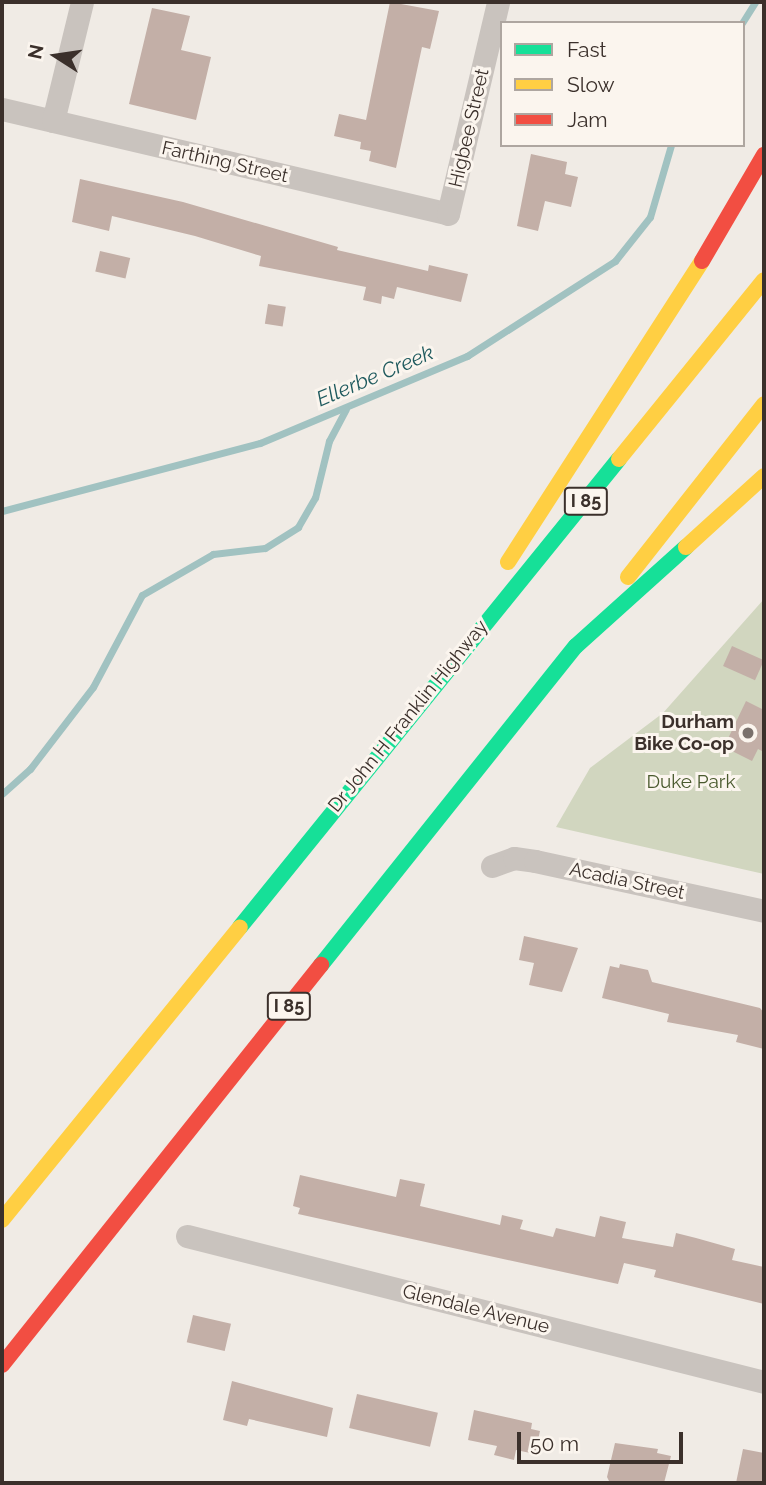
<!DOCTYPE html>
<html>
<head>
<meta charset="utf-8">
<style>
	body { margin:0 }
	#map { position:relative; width:766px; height:1485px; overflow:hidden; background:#f0ebe5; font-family:Raleway,sans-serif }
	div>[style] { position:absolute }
	.green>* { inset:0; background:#d1d6bf }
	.stream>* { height:7px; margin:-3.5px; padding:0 3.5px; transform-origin:3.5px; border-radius:3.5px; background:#a1c2c1 }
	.building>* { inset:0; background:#c3afa7; transform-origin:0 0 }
	.street>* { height:23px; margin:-11.5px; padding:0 11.5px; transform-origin:11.5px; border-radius:11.5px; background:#c9c3be }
	.fast>* { height:16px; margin:-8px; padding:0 8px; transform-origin:8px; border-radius:8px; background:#16e098 }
	.slow>* { height:16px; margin:-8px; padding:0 8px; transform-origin:8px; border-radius:8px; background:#ffcf43 }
	.jam>* { height:16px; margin:-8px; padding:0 8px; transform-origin:8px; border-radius:8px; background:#f24e42 }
	.dots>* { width:19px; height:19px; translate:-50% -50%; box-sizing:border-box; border:4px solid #fbf5ee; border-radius:50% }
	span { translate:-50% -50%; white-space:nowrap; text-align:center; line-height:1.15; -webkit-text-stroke:6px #fbf5ee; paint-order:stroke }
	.shield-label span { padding:2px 5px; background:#fbf5ee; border:2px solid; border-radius:5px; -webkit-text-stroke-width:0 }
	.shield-label { font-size:18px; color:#3b302b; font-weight:700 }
	.street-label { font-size:19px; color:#3b302b }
	.poi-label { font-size:19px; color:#3b302b; font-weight:700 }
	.right { translate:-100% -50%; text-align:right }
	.park-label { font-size:19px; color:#4a5a2e }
	.water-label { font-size:21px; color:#1f5a5e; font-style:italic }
	.frame { position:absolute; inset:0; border:4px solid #3b302b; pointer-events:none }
	.legend { position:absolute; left:500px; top:21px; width:245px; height:126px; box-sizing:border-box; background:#fbf5ee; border:2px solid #aea6a0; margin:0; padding:9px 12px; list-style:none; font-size:21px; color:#3b302b }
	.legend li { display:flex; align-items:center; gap:14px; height:35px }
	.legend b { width:35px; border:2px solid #aea6a0 }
	.north { position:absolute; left:21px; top:21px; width:70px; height:70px; -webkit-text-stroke:5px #fbf5ee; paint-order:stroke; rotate:282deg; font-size:19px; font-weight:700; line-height:28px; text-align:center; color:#3b302b }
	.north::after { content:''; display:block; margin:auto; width:24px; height:32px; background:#3b302b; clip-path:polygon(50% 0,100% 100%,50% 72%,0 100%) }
	.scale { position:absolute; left:517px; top:1432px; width:166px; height:32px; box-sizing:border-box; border:4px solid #3b302b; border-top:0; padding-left:9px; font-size:21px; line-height:24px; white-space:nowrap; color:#3b302b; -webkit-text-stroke:5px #fbf5ee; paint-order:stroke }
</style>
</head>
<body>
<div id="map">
	<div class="green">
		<div style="clip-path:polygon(764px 599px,764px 874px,556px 827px,590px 768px,663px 713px)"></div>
	</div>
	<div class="stream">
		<div style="left:742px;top:23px;width:25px;rotate:-58deg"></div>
		<div style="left:2px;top:511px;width:267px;rotate:-14.8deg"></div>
		<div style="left:260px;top:443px;width:225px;rotate:-22.8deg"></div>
		<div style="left:467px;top:356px;width:176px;rotate:-32.7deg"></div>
		<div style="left:615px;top:261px;width:56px;rotate:-51.5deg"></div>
		<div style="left:650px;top:217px;width:75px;rotate:-73.7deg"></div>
		<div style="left:2px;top:794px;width:38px;rotate:-42deg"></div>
		<div style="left:30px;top:769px;width:103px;rotate:-52.5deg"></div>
		<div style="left:93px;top:687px;width:104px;rotate:-62deg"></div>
		<div style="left:142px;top:595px;width:82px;rotate:-30deg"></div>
		<div style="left:213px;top:554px;width:52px;rotate:-6.6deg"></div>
		<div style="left:265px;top:548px;width:39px;rotate:-32deg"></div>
		<div style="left:298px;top:527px;width:34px;rotate:-60deg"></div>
		<div style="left:315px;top:498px;width:59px;rotate:-76.2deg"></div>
		<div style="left:329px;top:441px;width:36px;rotate:-62deg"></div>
	</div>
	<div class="building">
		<div style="clip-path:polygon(390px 2px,439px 11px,430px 49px,422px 47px,396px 168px,369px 161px,371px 151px,360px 149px,361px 142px,334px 136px,339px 114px,366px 120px)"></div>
		<div style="clip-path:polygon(152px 8px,190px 16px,181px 50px,211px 57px,196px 120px,129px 104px)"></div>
		<div style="clip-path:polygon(531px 154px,567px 162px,565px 174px,578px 177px,571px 207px,545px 201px,538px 231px,517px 226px)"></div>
		<div style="clip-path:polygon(80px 179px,183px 202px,338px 247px,337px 250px,428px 271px,429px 265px,468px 274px,461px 302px,397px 287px,394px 299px,382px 296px,381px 304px,363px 300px,366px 287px,259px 266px,261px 256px,195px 236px,112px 216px,109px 231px,72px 222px)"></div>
		<div style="left:100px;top:251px;width:31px;height:21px;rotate:13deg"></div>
		<div style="left:268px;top:304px;width:18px;height:20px;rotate:9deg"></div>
		<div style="left:732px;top:646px;width:35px;height:22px;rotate:24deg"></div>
		<div style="clip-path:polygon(746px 701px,764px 710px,764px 752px,758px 749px,752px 761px,724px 747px)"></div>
		<div style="clip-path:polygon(524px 936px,578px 948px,562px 992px,529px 985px,534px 963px,519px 960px)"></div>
		<div style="clip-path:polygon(620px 964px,648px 970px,652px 982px,760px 1008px,764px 1013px,764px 1049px,736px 1042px,738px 1035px,667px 1022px,669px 1014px,602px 998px,610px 966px,619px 968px)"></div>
		<div style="clip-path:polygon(300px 1175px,396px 1197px,400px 1179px,425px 1184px,420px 1206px,500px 1225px,502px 1215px,523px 1220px,520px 1229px,553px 1237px,556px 1228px,595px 1237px,600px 1216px,626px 1222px,622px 1238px,673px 1247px,676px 1233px,696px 1238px,735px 1249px,732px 1260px,764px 1267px,764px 1304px,654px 1277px,656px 1270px,624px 1263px,618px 1284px,298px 1214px,300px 1208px,293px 1206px)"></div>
		<div style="left:193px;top:1315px;width:39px;height:28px;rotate:13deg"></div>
		<div style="clip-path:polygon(232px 1381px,333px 1408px,327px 1437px,249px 1419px,247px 1426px,223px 1420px)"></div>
		<div style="left:357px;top:1394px;width:83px;height:35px;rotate:13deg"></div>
		<div style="clip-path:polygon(474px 1410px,532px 1423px,531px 1429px,540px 1431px,535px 1454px,516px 1450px,514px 1460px,494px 1455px,497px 1446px,468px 1440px)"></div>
		<div style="clip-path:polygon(615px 1443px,658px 1449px,657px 1453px,671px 1456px,664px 1483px,610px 1483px,607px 1477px)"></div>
		<div style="clip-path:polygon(743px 1449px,764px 1453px,764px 1483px,736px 1483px)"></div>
	</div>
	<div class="street">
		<div style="left:2px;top:109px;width:458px;rotate:13.2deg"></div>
		<div style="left:448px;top:214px;width:218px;rotate:-76.7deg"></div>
		<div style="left:53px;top:121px;width:122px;rotate:-76.3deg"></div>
		<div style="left:492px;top:866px;width:23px;rotate:-20deg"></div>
		<div style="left:514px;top:858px;width:21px;rotate:8deg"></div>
		<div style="left:535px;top:861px;width:234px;rotate:12.3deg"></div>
		<div style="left:187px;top:1236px;width:595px;rotate:14.2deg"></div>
	</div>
	<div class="fast">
		<div style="left:240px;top:927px;width:602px;rotate:-51deg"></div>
		<div style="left:321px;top:965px;width:408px;rotate:-51.4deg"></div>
		<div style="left:576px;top:646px;width:148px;rotate:-42deg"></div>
	</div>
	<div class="slow">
		<div style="left:619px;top:459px;width:230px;rotate:-51deg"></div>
		<div style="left:686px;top:547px;width:105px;rotate:-42.3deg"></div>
		<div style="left:508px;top:562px;width:358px;rotate:-57.2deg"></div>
		<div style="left:628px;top:577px;width:220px;rotate:-51.8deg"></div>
		<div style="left:2px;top:1220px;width:377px;rotate:-50.9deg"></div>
	</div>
	<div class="jam">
		<div style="left:702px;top:261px;width:123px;rotate:-59.7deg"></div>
		<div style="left:2px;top:1365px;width:512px;rotate:-51.43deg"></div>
	</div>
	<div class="dots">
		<div style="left:748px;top:733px;background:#7a716c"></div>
	</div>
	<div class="shield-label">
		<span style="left:586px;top:501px">I 85</span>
		<span style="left:289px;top:1006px">I 85</span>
	</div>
	<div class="street-label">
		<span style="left:469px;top:128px;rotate:-77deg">Higbee Street</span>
		<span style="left:225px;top:162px;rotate:13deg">Farthing Street</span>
		<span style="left:408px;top:716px;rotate:-51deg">Dr John H Franklin Highway</span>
		<span style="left:627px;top:881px;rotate:12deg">Acadia Street</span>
		<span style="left:476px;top:1309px;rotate:14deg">Glendale Avenue</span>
	</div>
	<div class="poi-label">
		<span class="right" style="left:734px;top:733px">Durham<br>Bike Co-op</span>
	</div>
	<div class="park-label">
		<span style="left:691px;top:782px">Duke Park</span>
	</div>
	<div class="water-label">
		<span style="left:375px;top:376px;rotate:-23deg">Ellerbe Creek</span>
	</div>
	<div class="frame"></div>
	<ul class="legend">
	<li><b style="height:9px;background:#16e098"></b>Fast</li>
	<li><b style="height:9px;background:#ffcf43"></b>Slow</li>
	<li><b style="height:9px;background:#f24e42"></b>Jam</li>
	</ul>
	<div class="north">N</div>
	<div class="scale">50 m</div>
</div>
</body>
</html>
